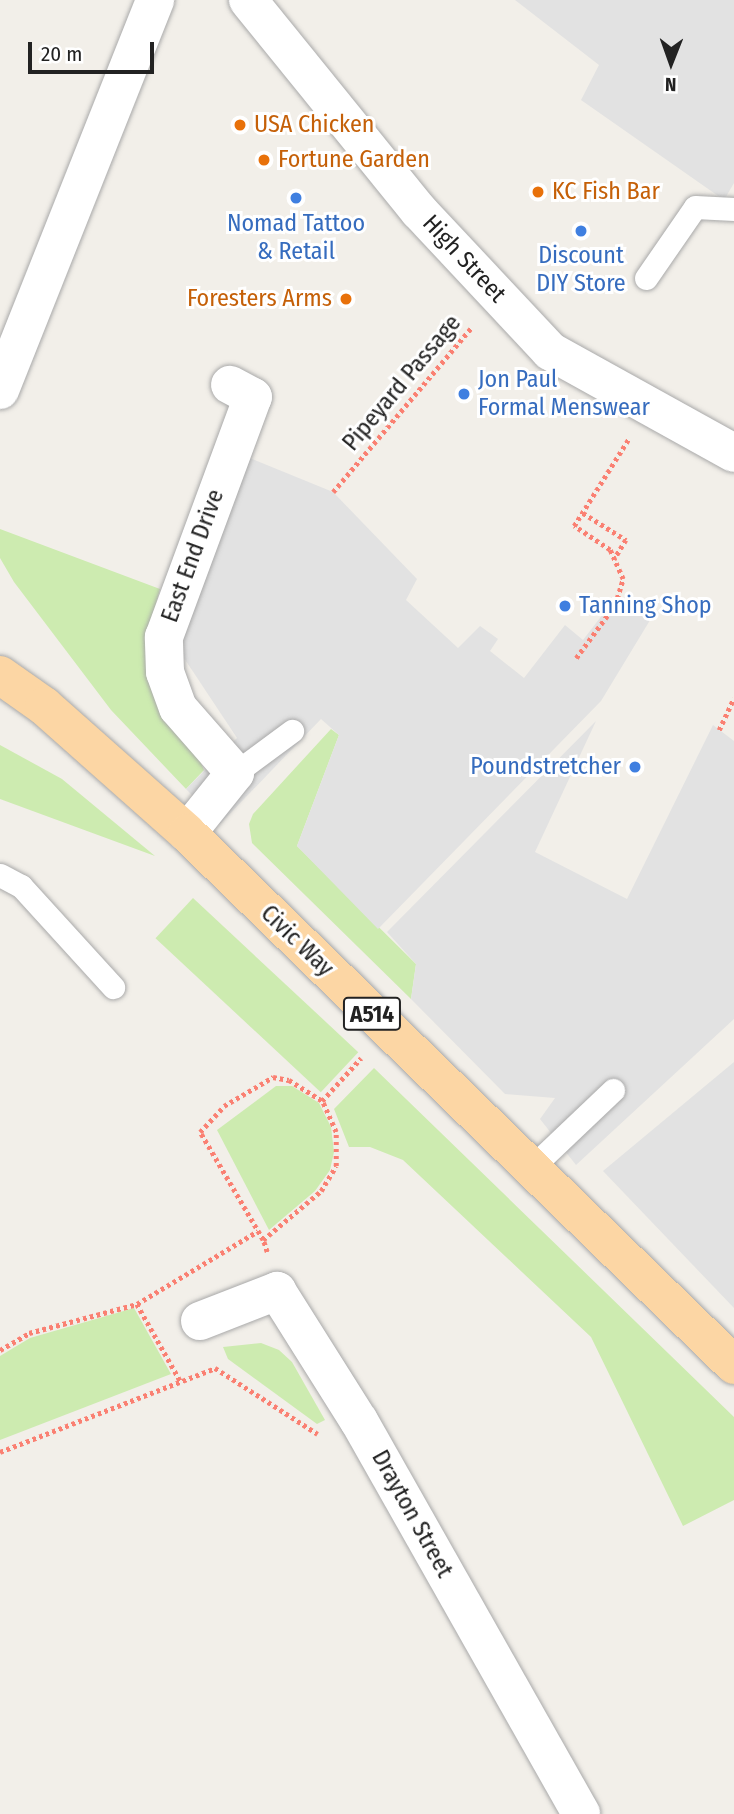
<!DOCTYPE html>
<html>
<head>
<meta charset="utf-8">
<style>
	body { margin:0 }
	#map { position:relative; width:734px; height:1814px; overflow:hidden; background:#f2efe9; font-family:"Fira Sans Condensed",sans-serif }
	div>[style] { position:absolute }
	.grass>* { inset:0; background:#cdebb0; transform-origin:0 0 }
	.parking>* { inset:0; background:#e2e2e2 }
	.path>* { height:4.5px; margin-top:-2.25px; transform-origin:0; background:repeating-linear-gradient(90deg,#fa8072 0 3.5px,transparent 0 7px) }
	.roads { filter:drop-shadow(0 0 2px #a9a9a9) drop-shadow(0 0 2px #a9a9a9) }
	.lane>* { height:23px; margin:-11.5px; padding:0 11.5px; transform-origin:11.5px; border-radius:11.5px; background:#fff }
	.street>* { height:38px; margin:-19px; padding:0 19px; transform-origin:19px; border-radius:19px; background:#fff }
	.primary>* { height:38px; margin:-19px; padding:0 19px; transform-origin:19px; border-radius:19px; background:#fcd6a4 }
	.dots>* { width:19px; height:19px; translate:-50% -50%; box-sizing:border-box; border:4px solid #fff; border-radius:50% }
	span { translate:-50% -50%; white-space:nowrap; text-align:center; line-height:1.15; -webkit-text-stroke:6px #fff; paint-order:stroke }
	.shield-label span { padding:2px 5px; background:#fff; border:2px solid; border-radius:5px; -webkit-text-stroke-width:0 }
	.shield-label { font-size:23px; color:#222; font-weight:700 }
	.food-label { font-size:24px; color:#c56008 }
	.left { translate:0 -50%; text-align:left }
	.right { translate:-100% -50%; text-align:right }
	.shop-label { font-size:24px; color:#366cbe }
	.street-label { font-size:24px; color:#222 }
	.north { position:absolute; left:636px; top:28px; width:70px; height:70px; -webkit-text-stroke:5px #fff; paint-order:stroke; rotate:181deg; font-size:19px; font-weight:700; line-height:28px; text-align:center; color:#222 }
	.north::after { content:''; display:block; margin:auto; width:24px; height:32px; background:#222; clip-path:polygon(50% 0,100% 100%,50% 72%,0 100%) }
	.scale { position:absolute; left:28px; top:42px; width:126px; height:32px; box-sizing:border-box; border:4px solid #222; border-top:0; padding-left:9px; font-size:21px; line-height:24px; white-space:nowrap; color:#222; -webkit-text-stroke:5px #fff; paint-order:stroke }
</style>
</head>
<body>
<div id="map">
	<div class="grass">
		<div style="clip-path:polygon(0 529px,160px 589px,146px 640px,204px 770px,186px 789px,111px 710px,14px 582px,0 558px)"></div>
		<div style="clip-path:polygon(331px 729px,339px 735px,297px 846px,416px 964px,411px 999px,252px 843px,249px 824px,253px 814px)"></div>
		<div style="clip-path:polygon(0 745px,62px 779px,155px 856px,0 799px)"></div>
		<div style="left:193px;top:898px;width:226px;height:55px;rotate:43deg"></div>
		<div style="clip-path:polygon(374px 1068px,734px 1417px,734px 1500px,683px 1526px,591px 1337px,403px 1160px,370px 1147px,349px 1147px,334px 1109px)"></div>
		<div style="clip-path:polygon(276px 1086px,292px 1086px,319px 1103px,331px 1127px,334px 1152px,330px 1170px,315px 1191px,269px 1230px,217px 1130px)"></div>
		<div style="clip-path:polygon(134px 1308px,171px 1374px,0 1440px,0 1356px,30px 1338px)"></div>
		<div style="clip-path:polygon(261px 1343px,279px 1350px,292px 1362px,325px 1420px,317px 1424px,228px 1359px,223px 1347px)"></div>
	</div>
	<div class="parking">
		<div style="clip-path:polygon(515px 0,734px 0,734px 183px,724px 200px,581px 100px,599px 65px)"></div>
		<div style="clip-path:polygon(250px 458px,333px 492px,417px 579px,406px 600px,458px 648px,480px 626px,498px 639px,490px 651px,524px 678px,565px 625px,583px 640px,613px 601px,624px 599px,655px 612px,601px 701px,378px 929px,297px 846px,339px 735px,321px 719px,220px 824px,186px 789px,237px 738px,184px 658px,183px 629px)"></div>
		<div style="clip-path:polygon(596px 721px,535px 852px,627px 899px,713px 725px,734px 741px,734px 1019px,576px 1165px,540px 1119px,555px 1098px,505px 1094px,411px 999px,416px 964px,387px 932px)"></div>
		<div style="clip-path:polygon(734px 1062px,734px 1308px,603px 1171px)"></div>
	</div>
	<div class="path">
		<div style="left:333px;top:492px;width:216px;rotate:-49.9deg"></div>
		<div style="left:583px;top:513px;width:51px;rotate:32.1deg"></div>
		<div style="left:626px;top:540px;width:23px;rotate:121deg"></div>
		<div style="left:576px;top:658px;width:66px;rotate:-53.7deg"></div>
		<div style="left:615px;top:605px;width:27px;rotate:-73deg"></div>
		<div style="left:623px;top:579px;width:32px;rotate:-114deg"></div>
		<div style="left:610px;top:550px;width:43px;rotate:-146.3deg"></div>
		<div style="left:574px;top:526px;width:102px;rotate:-57.9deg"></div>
		<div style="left:719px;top:730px;width:35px;rotate:-65deg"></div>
		<div style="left:263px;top:1240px;width:125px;rotate:-120.3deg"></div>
		<div style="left:200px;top:1132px;width:35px;rotate:-47deg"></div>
		<div style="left:224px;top:1106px;width:57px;rotate:-30.6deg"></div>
		<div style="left:273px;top:1077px;width:16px;rotate:11deg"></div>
		<div style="left:289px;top:1080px;width:39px;rotate:32deg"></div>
		<div style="left:267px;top:1252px;width:13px;rotate:-108deg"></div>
		<div style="left:263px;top:1240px;width:76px;rotate:-40.2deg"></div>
		<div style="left:321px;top:1191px;width:29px;rotate:-59deg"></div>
		<div style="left:336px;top:1166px;width:34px;rotate:-90deg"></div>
		<div style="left:336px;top:1132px;width:34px;rotate:-114deg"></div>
		<div style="left:322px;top:1101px;width:58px;rotate:-47.8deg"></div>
		<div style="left:137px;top:1304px;width:90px;rotate:60.6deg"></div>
		<div style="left:0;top:1350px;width:34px;rotate:-30deg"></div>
		<div style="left:29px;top:1333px;width:112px;rotate:-15deg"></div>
		<div style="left:137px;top:1304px;width:141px;rotate:-31.1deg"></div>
		<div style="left:0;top:1452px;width:231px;rotate:-21.3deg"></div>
		<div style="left:215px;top:1368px;width:122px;rotate:32.7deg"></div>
	</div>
	<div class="roads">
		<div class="lane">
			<div style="left:646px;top:278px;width:86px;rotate:-55.4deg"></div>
			<div style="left:695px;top:207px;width:39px;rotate:3deg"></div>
			<div style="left:235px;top:773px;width:71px;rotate:-36.4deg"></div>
			<div style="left:0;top:875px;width:24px;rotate:28deg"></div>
			<div style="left:21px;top:886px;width:137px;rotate:47.7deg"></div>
			<div style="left:529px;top:1170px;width:116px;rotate:-43.6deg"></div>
		</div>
		<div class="street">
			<div style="left:248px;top:0;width:272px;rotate:51deg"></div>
			<div style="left:419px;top:211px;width:192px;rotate:46.9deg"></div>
			<div style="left:550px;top:351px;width:210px;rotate:29deg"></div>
			<div style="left:0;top:390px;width:420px;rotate:-68.3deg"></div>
			<div style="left:187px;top:833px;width:77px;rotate:-51.3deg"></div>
			<div style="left:235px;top:773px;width:86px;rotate:-131.2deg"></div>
			<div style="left:178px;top:708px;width:38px;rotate:-110deg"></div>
			<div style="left:165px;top:672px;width:35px;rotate:-92deg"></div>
			<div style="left:164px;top:637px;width:256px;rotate:-69.7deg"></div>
			<div style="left:253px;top:397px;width:26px;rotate:-152deg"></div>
			<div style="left:200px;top:1321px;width:83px;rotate:-21.3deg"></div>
			<div style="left:277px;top:1291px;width:154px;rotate:57.8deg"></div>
			<div style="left:359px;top:1421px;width:451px;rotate:60.5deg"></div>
		</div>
		<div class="primary">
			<div style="left:0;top:675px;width:54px;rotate:35.2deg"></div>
			<div style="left:44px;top:706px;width:191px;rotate:41.6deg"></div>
			<div style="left:187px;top:833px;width:763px;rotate:44.2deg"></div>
		</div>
	</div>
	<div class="dots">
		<div style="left:240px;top:125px;background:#e8710a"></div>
		<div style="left:264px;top:160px;background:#e8710a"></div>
		<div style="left:538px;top:192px;background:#e8710a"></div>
		<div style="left:296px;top:198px;background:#3f7fe0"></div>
		<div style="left:581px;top:231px;background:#3f7fe0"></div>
		<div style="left:346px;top:299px;background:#e8710a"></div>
		<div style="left:464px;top:394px;background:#3f7fe0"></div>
		<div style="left:565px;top:606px;background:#3f7fe0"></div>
		<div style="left:635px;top:767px;background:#3f7fe0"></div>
	</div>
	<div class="shield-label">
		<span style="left:372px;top:1014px">A514</span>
	</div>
	<div class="food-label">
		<span class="left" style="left:254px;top:125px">USA Chicken</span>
		<span class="left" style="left:278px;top:160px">Fortune Garden</span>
		<span class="left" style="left:552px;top:192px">KC Fish Bar</span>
		<span class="right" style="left:332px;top:299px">Foresters Arms</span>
	</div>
	<div class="shop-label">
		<span style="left:296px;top:238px">Nomad Tattoo<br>&amp; Retail</span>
		<span style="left:581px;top:270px">Discount<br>DIY Store</span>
		<span class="left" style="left:478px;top:394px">Jon Paul<br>Formal Menswear</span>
		<span class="left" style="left:579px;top:606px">Tanning Shop</span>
		<span class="right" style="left:621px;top:767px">Poundstretcher</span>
	</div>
	<div class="street-label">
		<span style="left:464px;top:259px;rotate:47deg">High Street</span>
		<span style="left:402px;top:383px;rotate:-50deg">Pipeyard Passage</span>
		<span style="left:193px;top:556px;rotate:-70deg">East End Drive</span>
		<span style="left:297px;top:941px;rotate:44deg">Civic Way</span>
		<span style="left:412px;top:1514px;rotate:61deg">Drayton Street</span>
	</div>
	<div class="north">N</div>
	<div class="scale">20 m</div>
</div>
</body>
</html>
